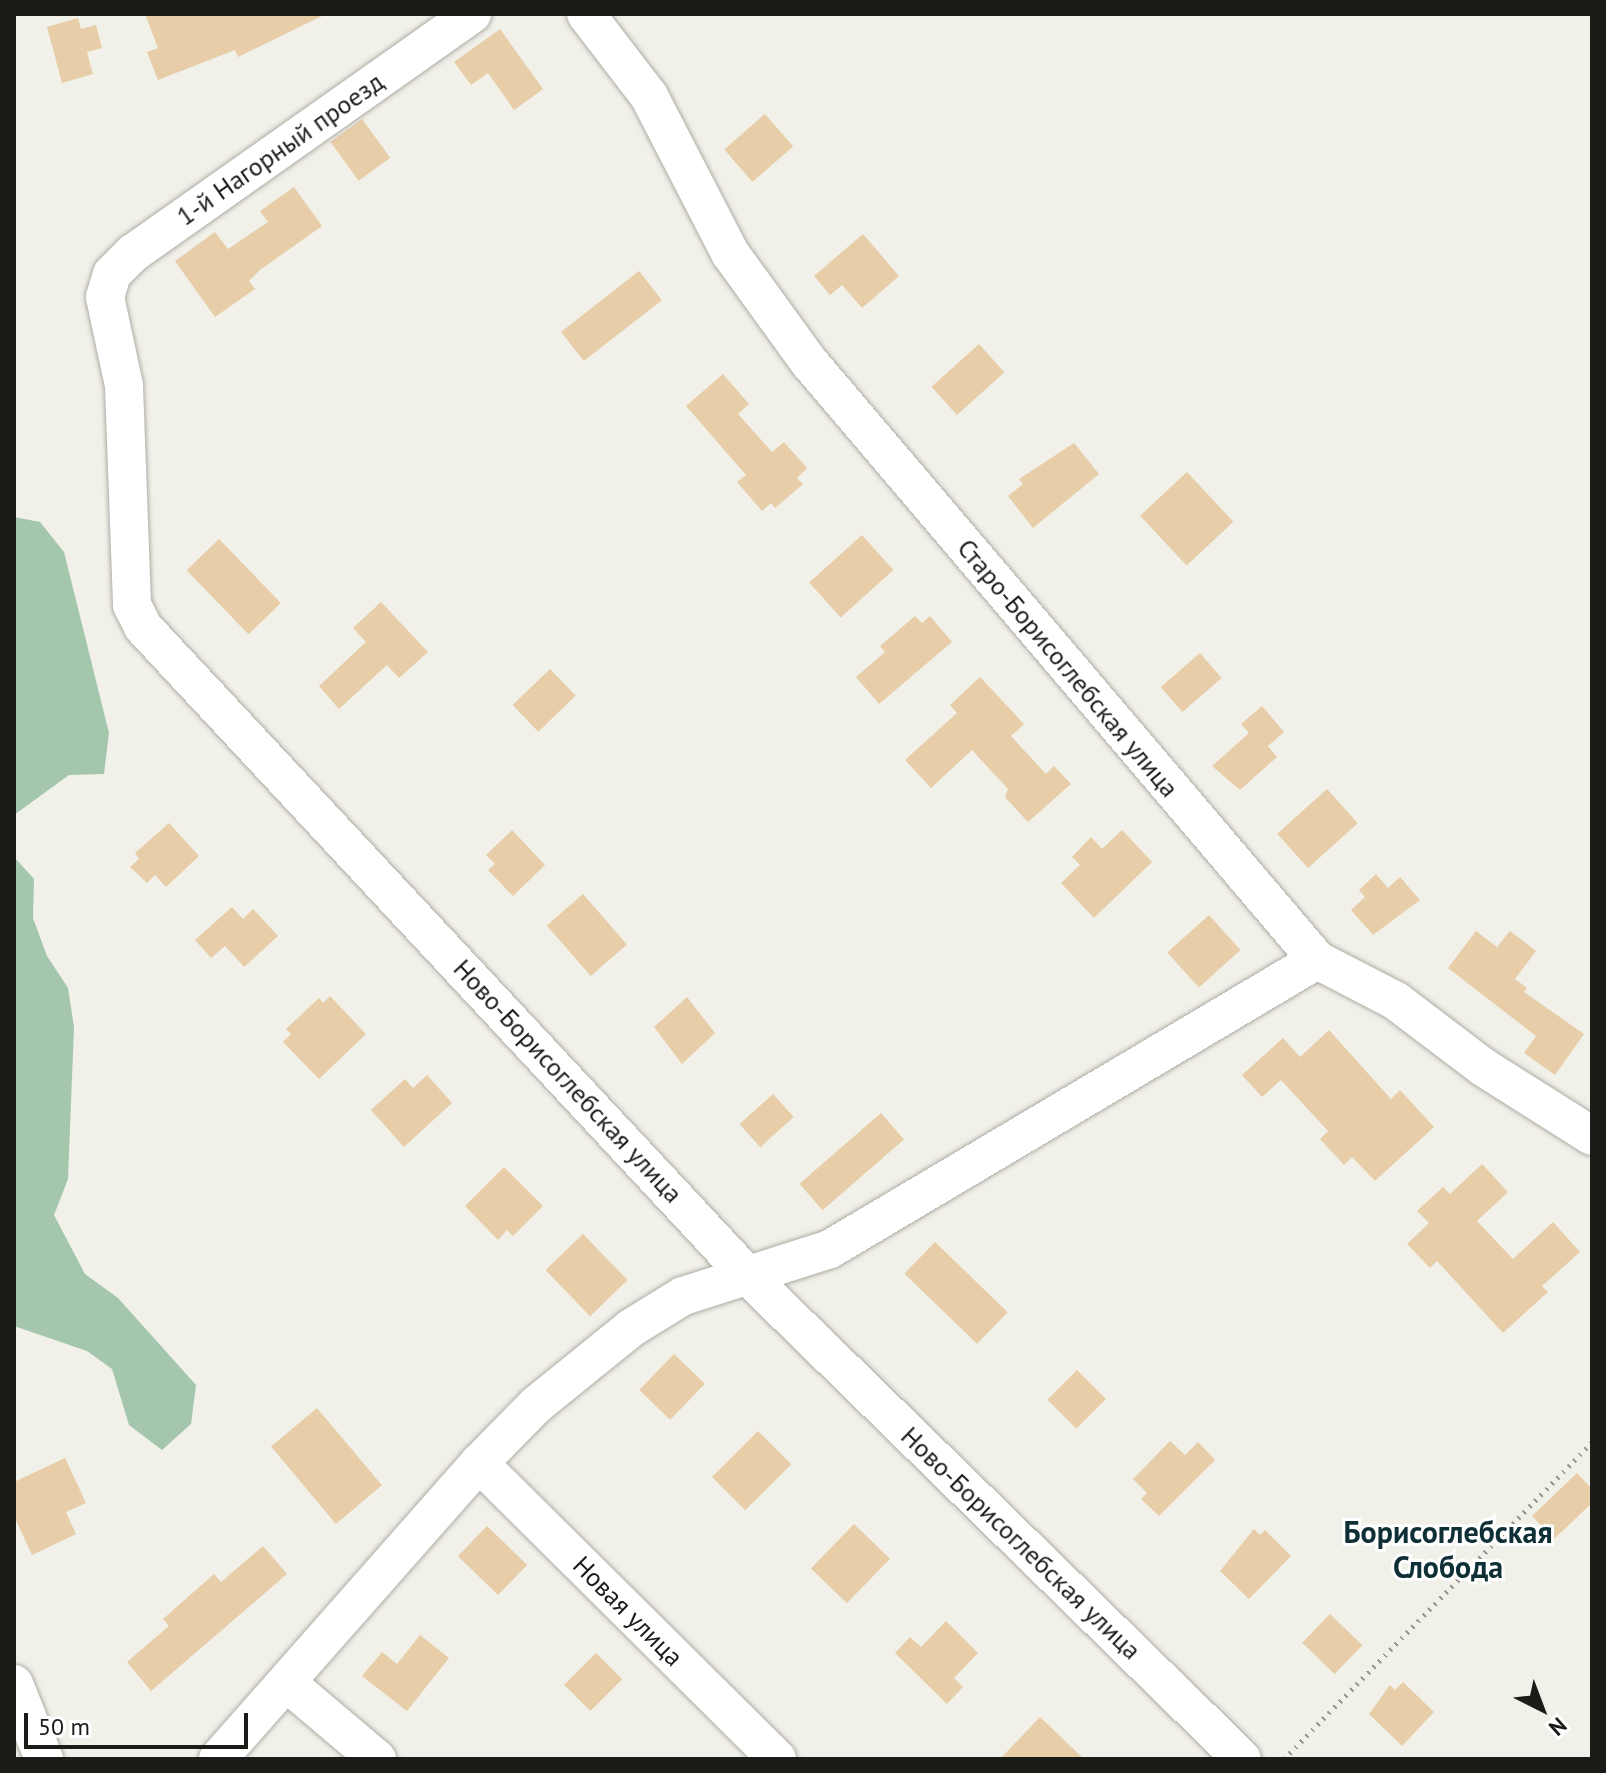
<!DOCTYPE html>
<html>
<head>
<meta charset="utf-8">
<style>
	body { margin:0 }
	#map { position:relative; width:1606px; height:1773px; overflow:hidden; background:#f1f0e9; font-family:"PT Sans",sans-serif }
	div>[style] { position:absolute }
	.green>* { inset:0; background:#a4c6ac }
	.building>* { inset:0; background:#e7cea8; transform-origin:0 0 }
	.path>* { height:5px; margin-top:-2.5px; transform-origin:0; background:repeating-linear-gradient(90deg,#9a9a94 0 2px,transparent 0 8px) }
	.roads { filter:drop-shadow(0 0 2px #afada6) drop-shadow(0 0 2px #afada6) }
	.minor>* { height:38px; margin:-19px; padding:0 19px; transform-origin:19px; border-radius:19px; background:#fff }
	span { translate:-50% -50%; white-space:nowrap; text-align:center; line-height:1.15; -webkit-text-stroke:6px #fff; paint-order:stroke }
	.street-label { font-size:26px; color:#1b1b18 }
	.quarter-label { font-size:30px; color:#0d2f35; font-weight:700 }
	.frame { position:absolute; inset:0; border:16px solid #1b1b18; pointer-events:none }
	.north { position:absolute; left:1502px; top:1669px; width:80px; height:80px; -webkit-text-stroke:6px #fff; paint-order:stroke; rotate:138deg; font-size:22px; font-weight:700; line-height:32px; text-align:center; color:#1b1b18 }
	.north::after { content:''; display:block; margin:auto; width:28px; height:36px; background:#1b1b18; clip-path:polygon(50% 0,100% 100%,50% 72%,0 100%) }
	.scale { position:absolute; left:24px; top:1713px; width:224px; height:36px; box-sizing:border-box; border:4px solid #1b1b18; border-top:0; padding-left:10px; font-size:24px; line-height:28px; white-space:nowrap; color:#1b1b18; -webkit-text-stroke:6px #fff; paint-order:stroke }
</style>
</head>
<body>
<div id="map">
	<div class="green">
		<div style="clip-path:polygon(14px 517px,40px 522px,64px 552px,109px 733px,104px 774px,69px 775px,14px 815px)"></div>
		<div style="clip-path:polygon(14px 857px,34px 879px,33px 918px,47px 956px,68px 988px,74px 1027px,68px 1179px,54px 1215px,85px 1274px,118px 1298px,196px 1385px,191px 1424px,162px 1450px,129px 1425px,112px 1369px,87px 1351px,14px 1326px)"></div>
	</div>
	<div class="building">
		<div style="clip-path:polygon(145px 14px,326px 14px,238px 57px,235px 50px,158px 80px,147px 52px,158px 48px)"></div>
		<div style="clip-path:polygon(78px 18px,81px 29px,96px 25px,102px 48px,87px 52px,93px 74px,62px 83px,47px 27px)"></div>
		<div style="clip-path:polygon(500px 29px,543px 89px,514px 110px,488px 73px,471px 85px,454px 62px)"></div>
		<div style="left:765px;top:114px;width:43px;height:54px;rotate:49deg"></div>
		<div style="left:362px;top:119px;width:48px;height:39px;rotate:54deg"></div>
		<div style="clip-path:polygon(294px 187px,322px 226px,260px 270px,249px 281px,255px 289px,215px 317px,175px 261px,215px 232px,228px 249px,268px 222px,260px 211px)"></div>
		<div style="clip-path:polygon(863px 234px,899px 276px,862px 308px,842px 285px,830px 295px,814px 276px)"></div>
		<div style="left:639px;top:271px;width:37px;height:99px;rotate:52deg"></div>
		<div style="left:979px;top:344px;width:38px;height:64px;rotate:48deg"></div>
		<div style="clip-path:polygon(723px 374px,749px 404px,738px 414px,772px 452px,784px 442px,807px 468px,797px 478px,803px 484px,775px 508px,771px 503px,762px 511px,737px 482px,746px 475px,686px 406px)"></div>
		<div style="clip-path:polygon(1074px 443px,1099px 474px,1033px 528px,1008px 496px,1023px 484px,1019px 479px)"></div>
		<div style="left:1187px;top:472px;width:68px;height:64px;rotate:47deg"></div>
		<div style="left:862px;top:535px;width:47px;height:71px;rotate:48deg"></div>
		<div style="left:219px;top:539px;width:89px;height:45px;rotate:46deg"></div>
		<div style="clip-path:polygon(381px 602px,428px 652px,399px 678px,387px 665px,339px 709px,319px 686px,366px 642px,353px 628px)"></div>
		<div style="clip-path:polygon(915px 616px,922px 623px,930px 616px,952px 642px,879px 704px,856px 677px,885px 652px,880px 646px)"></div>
		<div style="left:1200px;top:653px;width:33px;height:52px;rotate:49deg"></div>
		<div style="left:550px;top:669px;width:37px;height:52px;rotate:46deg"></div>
		<div style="clip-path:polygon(980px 677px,1024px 724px,1011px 736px,1046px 774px,1054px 766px,1071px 784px,1028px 822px,1005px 797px,1008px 789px,972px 750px,931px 788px,905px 760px,957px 713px,950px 705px)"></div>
		<div style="clip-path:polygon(1262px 706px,1284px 732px,1268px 746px,1277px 757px,1240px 790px,1212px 766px,1249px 733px,1241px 724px)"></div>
		<div style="left:1327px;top:789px;width:46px;height:67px;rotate:48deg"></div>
		<div style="clip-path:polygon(169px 823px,199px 856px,166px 887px,155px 875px,147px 883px,130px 867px,139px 859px,135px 853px)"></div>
		<div style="clip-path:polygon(512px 830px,545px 865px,513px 896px,488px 870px,495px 864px,486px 855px)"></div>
		<div style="clip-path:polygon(1122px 830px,1152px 862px,1094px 918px,1061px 883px,1080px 865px,1072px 857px,1091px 837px,1102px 849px)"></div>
		<div style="clip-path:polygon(1376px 874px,1388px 888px,1400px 877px,1420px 900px,1373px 935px,1351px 910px,1365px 897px,1359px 890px)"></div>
		<div style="left:583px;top:894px;width:67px;height:48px;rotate:49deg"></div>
		<div style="clip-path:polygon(232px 907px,243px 919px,253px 909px,278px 936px,244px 967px,225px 946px,211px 958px,195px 940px)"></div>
		<div style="left:1209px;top:915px;width:47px;height:56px;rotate:48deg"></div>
		<div style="clip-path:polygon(1476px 931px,1497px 947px,1510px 931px,1536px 951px,1515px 979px,1527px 988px,1524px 992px,1584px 1034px,1555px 1075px,1524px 1053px,1536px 1036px,1448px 968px)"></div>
		<div style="clip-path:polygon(330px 996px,366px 1034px,319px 1079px,283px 1042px,291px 1034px,286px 1029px,319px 998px,323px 1003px)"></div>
		<div style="clip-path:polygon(687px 997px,715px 1033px,682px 1064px,654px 1027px)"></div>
		<div style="clip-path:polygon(1329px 1030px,1391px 1099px,1400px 1090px,1434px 1127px,1375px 1181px,1352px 1157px,1344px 1165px,1320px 1139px,1328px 1131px,1281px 1080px,1262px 1097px,1242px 1075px,1283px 1038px,1300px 1057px)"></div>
		<div style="clip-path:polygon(427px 1075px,452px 1103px,404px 1147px,371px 1110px,405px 1079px,413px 1088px)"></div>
		<div style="left:773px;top:1094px;width:31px;height:45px;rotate:48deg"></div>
		<div style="left:881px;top:1113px;width:35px;height:108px;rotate:49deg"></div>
		<div style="clip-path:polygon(1482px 1164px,1508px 1192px,1477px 1221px,1513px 1259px,1553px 1222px,1580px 1252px,1542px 1286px,1548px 1292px,1503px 1333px,1437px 1261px,1430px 1268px,1407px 1244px,1429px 1223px,1417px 1211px,1443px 1187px,1450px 1194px)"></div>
		<div style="clip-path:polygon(504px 1167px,543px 1206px,513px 1236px,507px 1230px,498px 1240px,465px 1206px)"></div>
		<div style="left:583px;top:1234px;width:64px;height:52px;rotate:46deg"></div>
		<div style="left:935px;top:1242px;width:101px;height:44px;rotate:44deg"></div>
		<div style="left:674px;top:1354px;width:43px;height:50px;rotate:44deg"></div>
		<div style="left:1077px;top:1370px;width:41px;height:42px;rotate:45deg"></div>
		<div style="left:317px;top:1408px;width:101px;height:60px;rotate:50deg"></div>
		<div style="left:758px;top:1431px;width:47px;height:65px;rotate:45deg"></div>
		<div style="clip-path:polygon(1170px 1441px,1185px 1455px,1198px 1442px,1215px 1460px,1159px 1516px,1141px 1499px,1147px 1493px,1133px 1479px)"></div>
		<div style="clip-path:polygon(65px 1458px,86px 1503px,66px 1512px,76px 1534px,32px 1555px,14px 1516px,14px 1482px)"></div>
		<div style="clip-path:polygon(1577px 1473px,1592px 1489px,1592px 1503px,1554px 1539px,1532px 1516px)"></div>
		<div style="left:854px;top:1524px;width:50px;height:62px;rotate:44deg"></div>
		<div style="left:487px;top:1526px;width:56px;height:42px;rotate:44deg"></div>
		<div style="clip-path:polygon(1254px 1529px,1260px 1535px,1265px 1530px,1291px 1556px,1249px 1599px,1220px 1571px)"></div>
		<div style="clip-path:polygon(263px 1546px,287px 1574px,151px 1691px,127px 1662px,169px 1626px,163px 1619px,214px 1574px,221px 1582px)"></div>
		<div style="left:1330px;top:1614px;width:45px;height:40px;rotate:44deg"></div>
		<div style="clip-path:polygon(946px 1621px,978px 1653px,954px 1678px,963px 1687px,947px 1704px,895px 1653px,910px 1637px,921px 1647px)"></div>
		<div style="clip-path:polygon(420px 1635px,449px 1658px,407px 1711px,362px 1676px,382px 1652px,397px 1664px)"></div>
		<div style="left:596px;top:1653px;width:37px;height:45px;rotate:45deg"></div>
		<div style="clip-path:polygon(1403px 1682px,1434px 1712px,1402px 1746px,1369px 1714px,1390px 1685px,1395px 1690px)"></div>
		<div style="clip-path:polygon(1040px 1717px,1084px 1759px,1000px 1759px)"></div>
	</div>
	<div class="path">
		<div style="left:1284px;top:1759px;width:442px;rotate:-45.8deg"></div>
	</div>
	<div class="roads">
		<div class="minor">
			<div style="left:472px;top:14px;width:413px;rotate:144.8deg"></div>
			<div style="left:134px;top:252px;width:31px;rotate:135deg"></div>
			<div style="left:112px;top:274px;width:24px;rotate:107deg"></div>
			<div style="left:105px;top:297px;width:91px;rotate:77.9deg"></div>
			<div style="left:124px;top:386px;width:219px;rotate:87.9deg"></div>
			<div style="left:132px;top:605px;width:25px;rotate:63deg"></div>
			<div style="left:143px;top:627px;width:889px;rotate:47.01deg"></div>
			<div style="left:749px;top:1277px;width:689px;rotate:44.35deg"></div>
			<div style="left:586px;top:14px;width:103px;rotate:52.5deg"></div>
			<div style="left:649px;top:96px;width:177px;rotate:62.7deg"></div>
			<div style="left:730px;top:253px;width:135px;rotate:54.1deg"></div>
			<div style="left:809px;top:362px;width:785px;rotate:49.65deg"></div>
			<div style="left:1317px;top:960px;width:89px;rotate:27.4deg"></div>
			<div style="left:1396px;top:1001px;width:109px;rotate:37.2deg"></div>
			<div style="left:1483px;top:1067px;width:129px;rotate:32.3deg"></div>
			<div style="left:479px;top:1463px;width:420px;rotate:44.8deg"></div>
			<div style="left:287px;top:1683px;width:118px;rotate:40.2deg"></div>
			<div style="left:14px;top:1684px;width:81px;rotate:68.2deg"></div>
			<div style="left:218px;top:1759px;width:395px;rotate:-48.6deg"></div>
			<div style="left:479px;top:1463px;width:81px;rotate:-45.5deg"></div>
			<div style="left:536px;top:1405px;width:122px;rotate:-39deg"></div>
			<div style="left:631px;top:1328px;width:61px;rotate:-31.6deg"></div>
			<div style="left:683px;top:1296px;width:154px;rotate:-17.7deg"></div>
			<div style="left:830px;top:1249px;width:566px;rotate:-30.69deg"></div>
		</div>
	</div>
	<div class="street-label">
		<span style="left:280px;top:149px;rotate:-35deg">1-й Нагорный проезд</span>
		<span style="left:1068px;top:668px;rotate:50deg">Старо-Борисоглебская улица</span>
		<span style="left:568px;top:1081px;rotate:47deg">Ново-Борисоглебская улица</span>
		<span style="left:1021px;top:1543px;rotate:44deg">Ново-Борисоглебская улица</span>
		<span style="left:628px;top:1611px;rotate:45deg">Новая улица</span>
	</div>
	<div class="quarter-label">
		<span style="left:1448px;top:1549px">Борисоглебская<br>Слобода</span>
	</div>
	<div class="frame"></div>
	<div class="north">N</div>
	<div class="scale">50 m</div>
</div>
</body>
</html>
